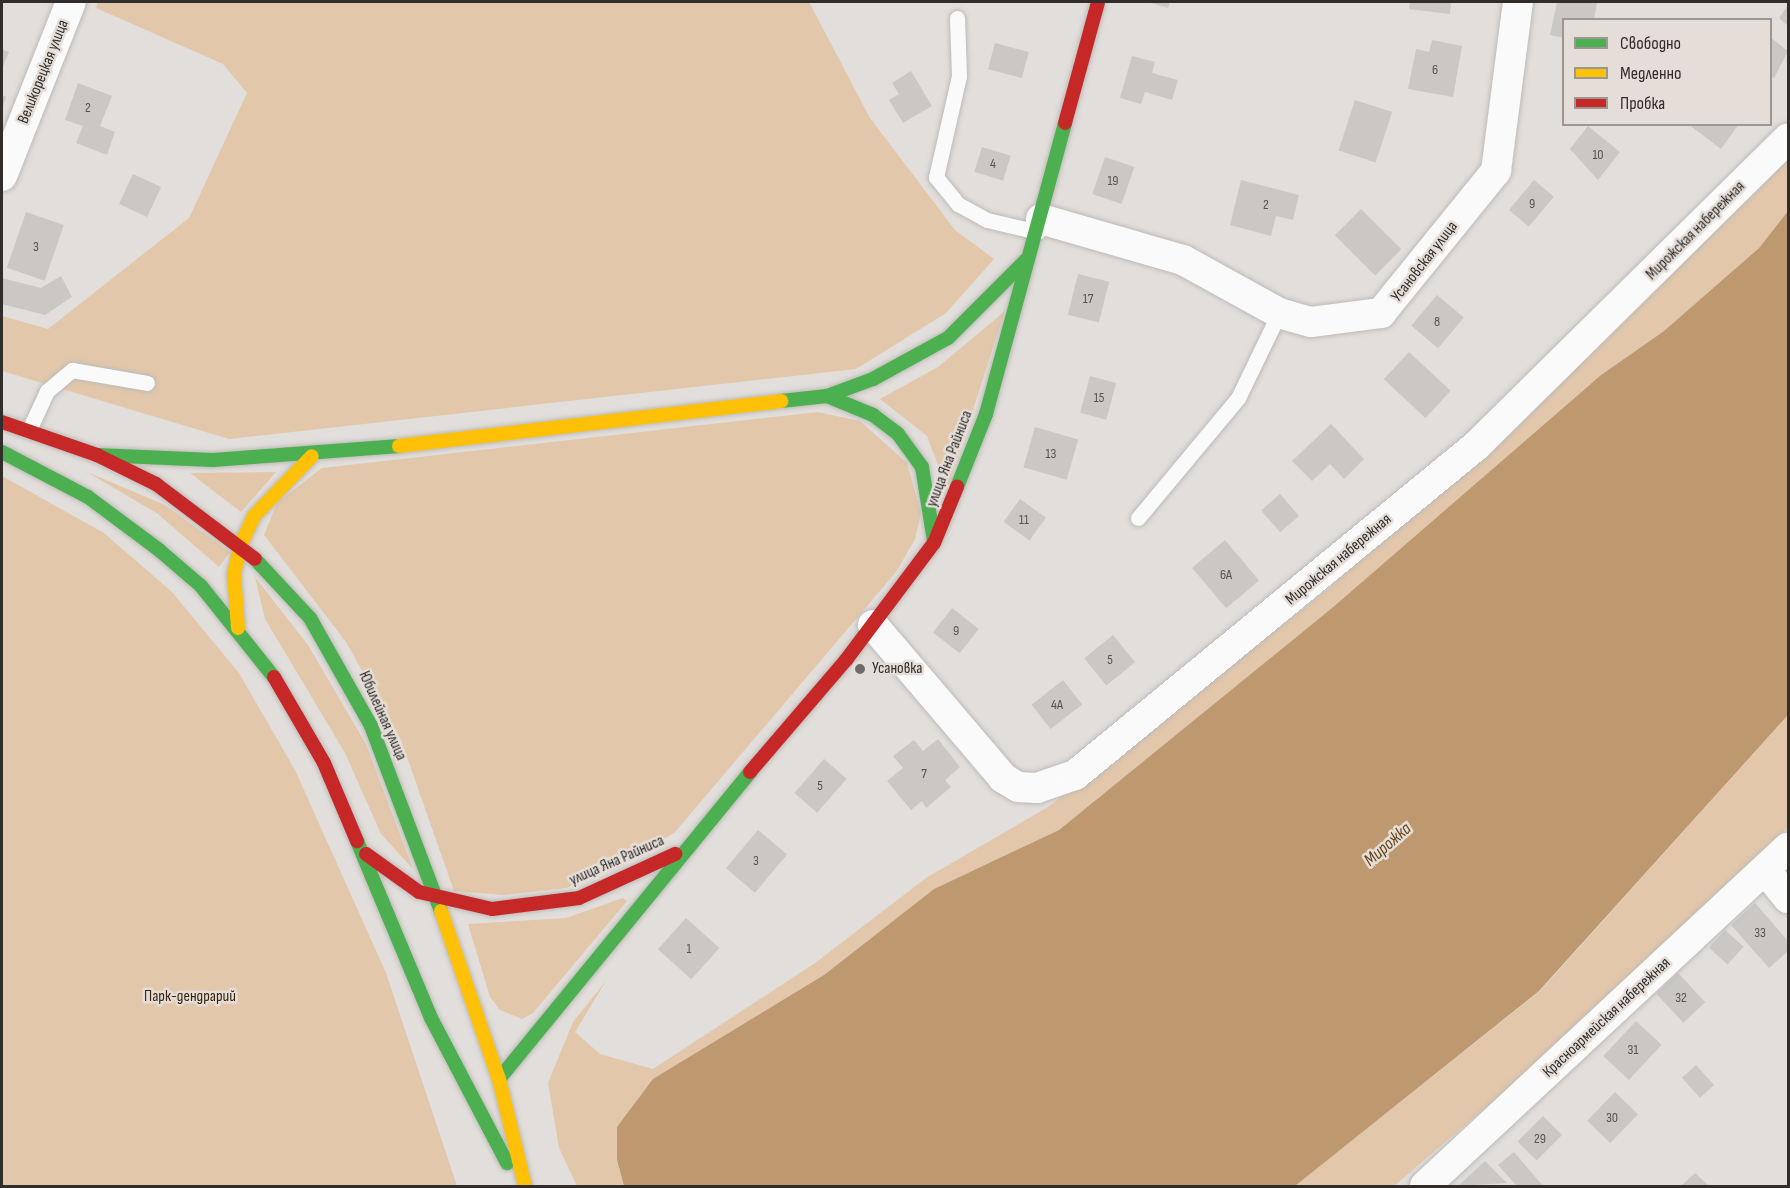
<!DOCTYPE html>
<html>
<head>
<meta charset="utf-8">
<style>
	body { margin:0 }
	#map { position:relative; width:1790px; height:1188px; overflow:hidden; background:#e2dedb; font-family:"Sofia Sans Condensed",sans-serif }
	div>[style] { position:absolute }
	.green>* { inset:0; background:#e3c7ab }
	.water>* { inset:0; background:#be9970 }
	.building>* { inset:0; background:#cac7c4; transform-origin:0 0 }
	.roads { filter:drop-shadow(0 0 2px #bdbbb8) drop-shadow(0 0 2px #bdbbb8) }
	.lane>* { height:15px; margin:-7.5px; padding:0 7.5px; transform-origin:7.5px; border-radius:7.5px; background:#fbfafa }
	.street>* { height:30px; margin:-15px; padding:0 15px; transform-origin:15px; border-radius:15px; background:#fbfafa }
	.fast>* { height:14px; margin:-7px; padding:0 7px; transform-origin:7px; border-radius:7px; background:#4caf50 }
	.slow>* { height:14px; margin:-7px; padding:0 7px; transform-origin:7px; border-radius:7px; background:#ffc107 }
	.jam>* { height:14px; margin:-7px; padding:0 7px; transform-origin:7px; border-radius:7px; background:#c62828 }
	.dots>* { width:16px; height:16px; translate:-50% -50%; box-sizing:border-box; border:3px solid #e5ded8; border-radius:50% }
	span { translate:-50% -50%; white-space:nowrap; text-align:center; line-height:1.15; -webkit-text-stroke:5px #e5ded8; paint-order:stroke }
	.number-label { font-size:14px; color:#565451 }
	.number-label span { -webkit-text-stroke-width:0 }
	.street-label { font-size:16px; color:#302d2b }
	.poi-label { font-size:16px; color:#302d2b }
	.left { translate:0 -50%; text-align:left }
	.park-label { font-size:16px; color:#3a240a }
	.water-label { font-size:18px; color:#674317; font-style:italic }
	.frame { position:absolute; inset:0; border:3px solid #302d2b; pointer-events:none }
	.legend { position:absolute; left:1562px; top:18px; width:210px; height:108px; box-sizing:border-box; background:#e5ded8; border:2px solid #9d9793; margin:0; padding:8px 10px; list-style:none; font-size:18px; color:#302d2b }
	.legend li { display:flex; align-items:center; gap:12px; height:30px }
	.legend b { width:30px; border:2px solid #9d9793 }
</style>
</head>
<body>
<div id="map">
	<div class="green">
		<div style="clip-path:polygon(98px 2px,809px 2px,870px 118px,955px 230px,994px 259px,946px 313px,856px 369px,229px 439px,2px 371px,2px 316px,48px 329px,189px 218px,247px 93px,223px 64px,96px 8px)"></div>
		<div style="clip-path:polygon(1788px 156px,1788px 211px,1759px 248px,1664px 331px,1601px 375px,1332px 608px,1059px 830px,934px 889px,824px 975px,617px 1160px,624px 1186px,577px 1186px,559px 1148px,548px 1083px,573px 1022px,606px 981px,575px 1032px,600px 1054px,653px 1069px,815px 963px,926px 878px,1048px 807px,1321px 595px,1574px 370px)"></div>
		<div style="clip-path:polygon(1005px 311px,947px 489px,927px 436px,880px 399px,938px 367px)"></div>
		<div style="clip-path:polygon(818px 412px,860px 421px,907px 463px,921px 513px,915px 539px,896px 572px,675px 832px,620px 867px,566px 888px,504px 895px,454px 891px,401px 740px,346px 642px,264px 535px,277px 503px,322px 468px)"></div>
		<div style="clip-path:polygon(87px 472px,165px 505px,230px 552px,219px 567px,158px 514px)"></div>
		<div style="clip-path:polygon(276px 472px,241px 512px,190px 473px)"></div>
		<div style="clip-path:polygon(2px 476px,104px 533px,172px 592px,239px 673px,295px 770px,386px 973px,457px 1186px,2px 1186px)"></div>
		<div style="clip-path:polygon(255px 577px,308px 645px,366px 744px,413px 869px,381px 834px,345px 753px,265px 619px)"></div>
		<div style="clip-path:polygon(1788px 715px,1788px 827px,1754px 861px,1560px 1044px,1394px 1186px,1295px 1186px,1540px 991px)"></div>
		<div style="clip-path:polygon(623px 898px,627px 901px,533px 1013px,522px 1019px,500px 1010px,490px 997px,468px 924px,566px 918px)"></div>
	</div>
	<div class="water">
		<div style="clip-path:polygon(1788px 211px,1788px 715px,1539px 991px,1295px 1186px,624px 1186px,617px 1160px,617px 1127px,653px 1079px,824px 975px,934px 889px,1059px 830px,1332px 608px,1601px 375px,1664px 331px,1759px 248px)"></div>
	</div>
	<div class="building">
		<div style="clip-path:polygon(1148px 2px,1170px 2px,1168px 8px)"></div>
		<div style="clip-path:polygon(1410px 2px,1451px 2px,1450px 14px,1409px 9px)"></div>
		<div style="clip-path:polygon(1557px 2px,1597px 2px,1594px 20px,1564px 20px,1564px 38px,1550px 35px)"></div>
		<div style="clip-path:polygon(1788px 5px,1788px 26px,1779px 18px)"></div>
		<div style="clip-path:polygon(1770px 37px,1788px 51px,1774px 78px,1770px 76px)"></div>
		<div style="clip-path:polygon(1432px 40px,1462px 46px,1453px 97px,1408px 89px,1416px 49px,1429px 52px)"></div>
		<div style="left:995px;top:43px;width:35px;height:27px;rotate:15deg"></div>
		<div style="clip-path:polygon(2px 49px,9px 52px,2px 69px)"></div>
		<div style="clip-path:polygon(1132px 56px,1155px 62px,1152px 73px,1178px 80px,1172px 100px,1145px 92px,1141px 104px,1120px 98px)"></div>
		<div style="clip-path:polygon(911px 71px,932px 106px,903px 123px,889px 100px,899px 94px,892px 83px)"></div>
		<div style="clip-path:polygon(78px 83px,112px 96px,100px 126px,115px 132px,107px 155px,76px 143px,83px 126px,65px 120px)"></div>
		<div style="clip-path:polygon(2px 95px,6px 97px,2px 109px)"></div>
		<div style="left:1355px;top:100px;width:39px;height:53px;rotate:18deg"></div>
		<div style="clip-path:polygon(1688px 124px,1739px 124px,1721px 149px)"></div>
		<div style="clip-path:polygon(1588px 126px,1620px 152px,1598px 180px,1570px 149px)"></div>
		<div style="left:982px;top:147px;width:30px;height:26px;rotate:17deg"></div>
		<div style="left:1105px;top:157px;width:31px;height:39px;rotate:19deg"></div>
		<div style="left:133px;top:174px;width:31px;height:33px;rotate:25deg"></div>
		<div style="clip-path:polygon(1241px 180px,1299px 195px,1293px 220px,1276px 216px,1271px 236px,1230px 225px)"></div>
		<div style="left:1534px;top:180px;width:26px;height:39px;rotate:40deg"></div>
		<div style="left:1361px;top:209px;width:57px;height:37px;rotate:45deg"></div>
		<div style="left:26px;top:212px;width:40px;height:59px;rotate:19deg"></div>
		<div style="left:1078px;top:274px;width:32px;height:42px;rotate:14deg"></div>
		<div style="clip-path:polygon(61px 276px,72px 297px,45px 315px,2px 304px,2px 278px,41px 288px)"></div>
		<div style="left:1437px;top:295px;width:35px;height:40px;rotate:40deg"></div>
		<div style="left:1409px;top:352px;width:57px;height:37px;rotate:43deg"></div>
		<div style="left:1090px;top:376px;width:27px;height:38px;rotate:15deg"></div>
		<div style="clip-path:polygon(1331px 424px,1364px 459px,1344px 479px,1330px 464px,1312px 481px,1292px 461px)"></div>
		<div style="left:1035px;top:427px;width:45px;height:42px;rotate:16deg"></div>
		<div style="left:1280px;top:494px;width:29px;height:25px;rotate:49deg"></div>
		<div style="left:1020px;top:499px;width:32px;height:28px;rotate:36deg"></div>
		<div style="left:1225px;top:540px;width:53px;height:43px;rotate:50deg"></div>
		<div style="left:952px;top:608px;width:34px;height:31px;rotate:38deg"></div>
		<div style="left:1113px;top:635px;width:35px;height:37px;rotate:51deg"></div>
		<div style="left:1063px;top:680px;width:31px;height:40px;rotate:52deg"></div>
		<div style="clip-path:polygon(938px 739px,960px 767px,945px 780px,951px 787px,926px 808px,922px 801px,911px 810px,887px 781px,903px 768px,893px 756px,914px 740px,923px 751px)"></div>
		<div style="left:824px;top:759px;width:30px;height:45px;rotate:41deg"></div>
		<div style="left:758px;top:830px;width:38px;height:50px;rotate:40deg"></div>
		<div style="clip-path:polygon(1755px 903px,1788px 941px,1788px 951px,1769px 968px,1731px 925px)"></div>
		<div style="left:686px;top:918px;width:45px;height:42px;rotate:42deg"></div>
		<div style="left:1725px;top:930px;width:25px;height:24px;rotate:42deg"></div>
		<div style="left:1678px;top:973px;width:40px;height:30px;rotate:47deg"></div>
		<div style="left:1636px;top:1021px;width:35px;height:48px;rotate:43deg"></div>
		<div style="left:1696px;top:1065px;width:27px;height:19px;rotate:48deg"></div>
		<div style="left:1615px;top:1092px;width:32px;height:40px;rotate:44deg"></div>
		<div style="left:1543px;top:1116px;width:27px;height:36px;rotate:45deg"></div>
		<div style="clip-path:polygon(1514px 1152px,1543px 1186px,1517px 1186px,1498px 1165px)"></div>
		<div style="clip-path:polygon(1485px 1161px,1507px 1183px,1458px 1186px)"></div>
		<div style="clip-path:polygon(1695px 1173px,1709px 1186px,1681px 1186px)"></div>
	</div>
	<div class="roads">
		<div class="lane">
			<div style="left:957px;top:18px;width:58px;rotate:88deg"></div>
			<div style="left:959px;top:76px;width:104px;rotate:102.8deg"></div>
			<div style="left:936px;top:177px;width:35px;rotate:51deg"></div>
			<div style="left:958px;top:204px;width:33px;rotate:29deg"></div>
			<div style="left:987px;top:220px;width:52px;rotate:13.2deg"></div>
			<div style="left:29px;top:430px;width:43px;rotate:-65.2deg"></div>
			<div style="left:47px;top:391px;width:33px;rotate:-40deg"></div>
			<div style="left:72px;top:370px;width:76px;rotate:9.8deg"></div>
			<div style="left:1138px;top:518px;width:156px;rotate:-50.2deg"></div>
			<div style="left:1238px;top:398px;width:94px;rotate:-64.2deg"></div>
		</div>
		<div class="street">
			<div style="left:2px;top:176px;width:187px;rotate:-68.4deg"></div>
			<div style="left:1041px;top:219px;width:148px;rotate:16.1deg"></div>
			<div style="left:1183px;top:260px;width:110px;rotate:28.9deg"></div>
			<div style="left:1279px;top:313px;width:33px;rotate:16deg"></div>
			<div style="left:1311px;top:322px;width:71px;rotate:-7.3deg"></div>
			<div style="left:1381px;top:313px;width:183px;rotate:-51deg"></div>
			<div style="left:1496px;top:171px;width:170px;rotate:-82.6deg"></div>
			<div style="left:873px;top:625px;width:201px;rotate:49.6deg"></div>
			<div style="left:1003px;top:778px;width:17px;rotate:31deg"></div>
			<div style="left:1018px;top:787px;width:19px;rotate:3deg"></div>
			<div style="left:1037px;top:788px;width:40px;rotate:-18.9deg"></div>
			<div style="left:1075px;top:775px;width:519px;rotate:-39.37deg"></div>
			<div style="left:1476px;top:446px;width:438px;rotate:-44.6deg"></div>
			<div style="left:1766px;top:871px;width:35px;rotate:51deg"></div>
			<div style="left:1425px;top:1186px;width:496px;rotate:-43deg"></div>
		</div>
		<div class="fast">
			<div style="left:827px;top:396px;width:50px;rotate:22.4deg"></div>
			<div style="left:873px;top:415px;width:31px;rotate:37deg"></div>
			<div style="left:898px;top:434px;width:41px;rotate:54deg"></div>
			<div style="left:922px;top:467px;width:75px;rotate:80.8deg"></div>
			<div style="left:781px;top:401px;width:46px;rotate:-6.2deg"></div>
			<div style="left:827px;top:396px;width:49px;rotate:-20.3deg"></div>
			<div style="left:873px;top:379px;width:85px;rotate:-28.7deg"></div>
			<div style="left:948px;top:338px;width:110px;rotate:-45deg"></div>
			<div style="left:2px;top:452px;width:97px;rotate:27.6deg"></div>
			<div style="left:88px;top:497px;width:89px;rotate:36.7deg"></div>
			<div style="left:159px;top:550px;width:55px;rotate:40.6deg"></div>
			<div style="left:201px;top:586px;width:117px;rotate:51.3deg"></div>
			<div style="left:97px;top:455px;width:116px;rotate:2.5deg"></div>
			<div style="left:213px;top:460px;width:187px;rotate:-4.3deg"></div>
			<div style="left:957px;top:487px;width:79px;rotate:-68.3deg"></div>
			<div style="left:986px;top:414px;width:302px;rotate:-74.8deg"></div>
			<div style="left:255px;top:559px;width:81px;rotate:47deg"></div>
			<div style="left:310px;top:618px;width:124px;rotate:60.5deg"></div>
			<div style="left:371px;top:726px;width:198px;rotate:69.3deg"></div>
			<div style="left:357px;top:841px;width:192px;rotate:67.3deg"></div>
			<div style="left:431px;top:1018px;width:164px;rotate:62.3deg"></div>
			<div style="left:499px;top:1079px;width:397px;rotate:-50.7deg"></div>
		</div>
		<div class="slow">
			<div style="left:399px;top:446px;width:385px;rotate:-6.7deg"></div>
			<div style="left:238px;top:628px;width:54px;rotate:-94.2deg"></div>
			<div style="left:234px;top:574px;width:31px;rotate:-77deg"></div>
			<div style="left:241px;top:544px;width:31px;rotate:-65deg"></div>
			<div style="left:254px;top:516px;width:83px;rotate:-46deg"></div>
			<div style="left:441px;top:911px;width:178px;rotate:71deg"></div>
			<div style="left:499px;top:1079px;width:110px;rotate:76.3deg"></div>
		</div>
		<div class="jam">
			<div style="left:1065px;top:123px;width:125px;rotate:-74.7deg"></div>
			<div style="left:2px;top:422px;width:101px;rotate:19.2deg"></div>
			<div style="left:97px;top:455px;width:66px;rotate:26.2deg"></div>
			<div style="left:156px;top:484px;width:124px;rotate:37.1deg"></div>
			<div style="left:274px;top:677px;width:99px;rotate:59.8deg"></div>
			<div style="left:324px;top:763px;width:85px;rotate:67.1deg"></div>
			<div style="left:750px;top:772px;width:148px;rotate:-49.4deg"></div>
			<div style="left:846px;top:660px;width:146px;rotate:-53.1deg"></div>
			<div style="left:934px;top:543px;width:61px;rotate:-67.7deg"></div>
			<div style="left:366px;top:854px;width:65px;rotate:35.6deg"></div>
			<div style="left:419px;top:892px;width:75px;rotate:13.1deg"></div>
			<div style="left:492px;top:909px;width:88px;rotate:-7.2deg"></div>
			<div style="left:579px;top:898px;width:106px;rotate:-24.6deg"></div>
		</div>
	</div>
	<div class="dots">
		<div style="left:860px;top:669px;background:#6e6b69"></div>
	</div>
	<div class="number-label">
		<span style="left:1435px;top:70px">6</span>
		<span style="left:88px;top:108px">2</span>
		<span style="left:1598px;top:155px">10</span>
		<span style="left:993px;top:164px">4</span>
		<span style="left:1113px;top:181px">19</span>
		<span style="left:1532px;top:204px">9</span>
		<span style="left:1266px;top:205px">2</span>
		<span style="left:36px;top:247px">3</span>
		<span style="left:1088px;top:299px">17</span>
		<span style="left:1437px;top:322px">8</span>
		<span style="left:1099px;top:398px">15</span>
		<span style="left:1051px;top:454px">13</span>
		<span style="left:1024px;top:520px">11</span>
		<span style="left:1226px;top:575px">6А</span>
		<span style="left:956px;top:631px">9</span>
		<span style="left:1110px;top:660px">5</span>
		<span style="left:1057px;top:705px">4А</span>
		<span style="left:924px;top:774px">7</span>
		<span style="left:820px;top:786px">5</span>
		<span style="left:756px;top:861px">3</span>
		<span style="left:1760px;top:933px">33</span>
		<span style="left:689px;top:949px">1</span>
		<span style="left:1681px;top:998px">32</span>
		<span style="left:1633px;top:1050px">31</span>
		<span style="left:1612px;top:1118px">30</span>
		<span style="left:1540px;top:1139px">29</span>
	</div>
	<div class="street-label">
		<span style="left:44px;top:72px;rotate:-68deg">Великорецкая улица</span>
		<span style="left:1696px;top:231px;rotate:-45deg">Мирожская набережная</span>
		<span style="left:1425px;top:262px;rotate:-52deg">Усановская улица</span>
		<span style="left:950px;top:459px;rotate:-69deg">улица Яна Райниса</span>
		<span style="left:1339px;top:560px;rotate:-40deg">Мирожская набережная</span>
		<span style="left:382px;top:716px;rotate:66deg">Юбилейная улица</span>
		<span style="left:617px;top:861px;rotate:-24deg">улица Яна Райниса</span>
		<span style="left:1607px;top:1018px;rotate:-43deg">Красноармейская набережная</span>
	</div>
	<div class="poi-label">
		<span class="left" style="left:872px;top:669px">Усановка</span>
	</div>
	<div class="park-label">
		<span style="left:190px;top:997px">Парк-дендрарий</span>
	</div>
	<div class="water-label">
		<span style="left:1388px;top:845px;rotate:-41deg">Мирожка</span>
	</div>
	<div class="frame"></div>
	<ul class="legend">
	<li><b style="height:8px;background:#4caf50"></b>Свободно</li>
	<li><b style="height:8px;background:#ffc107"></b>Медленно</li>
	<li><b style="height:8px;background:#c62828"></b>Пробка</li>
	</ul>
</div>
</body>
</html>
